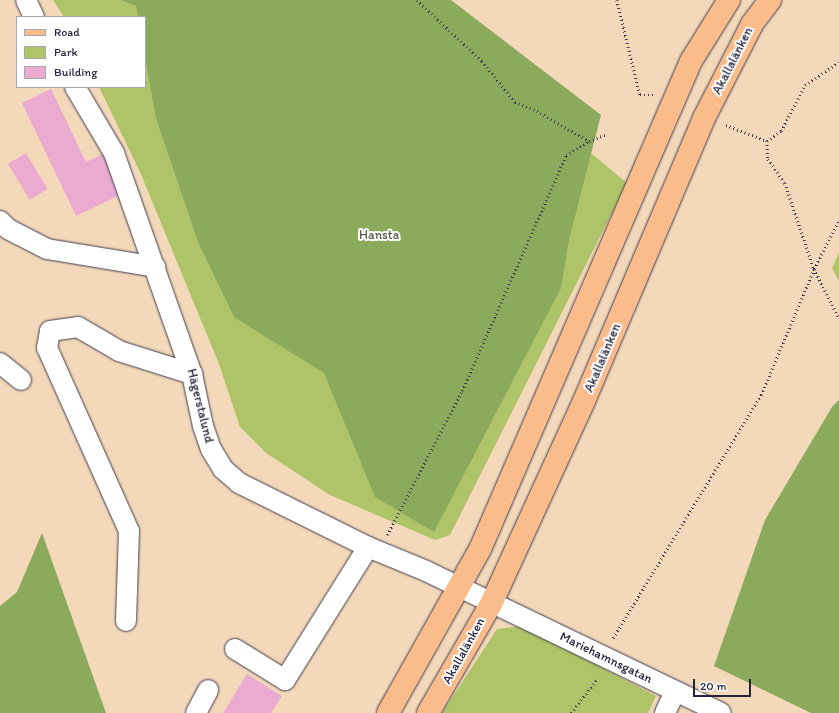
<!DOCTYPE html>
<html>
<head>
<meta charset="utf-8">
<style>
	body { margin:0 }
	#map { position:relative; width:839px; height:713px; overflow:hidden; background:#f3d9ba; font-family:Itim,sans-serif }
	div>[style] { position:absolute }
	.green>* { inset:0; background:#afc468 }
	.forest>* { inset:0; background:#8baa5c }
	.building>* { inset:0; background:#ebabd0; transform-origin:0 0 }
	.path>* { height:2.5px; margin-top:-1.25px; transform-origin:0; background:repeating-linear-gradient(90deg,#413d4e 0 1px,transparent 0 4px) }
	.roads { filter:drop-shadow(0 0 1px #413d4e) drop-shadow(0 0 1px #413d4e) }
	.minor>* { height:20px; margin:-10px; padding:0 10px; transform-origin:10px; border-radius:10px; background:#fff }
	.major>* { height:22px; margin:-11px; padding:0 11px; transform-origin:11px; border-radius:11px; background:#fabc8b }
	span { translate:-50% -50%; white-space:nowrap; text-align:center; line-height:1.15; -webkit-text-stroke:4px #fff; paint-order:stroke }
	.street-label { font-size:13px; color:#22223b }
	.park-label { font-size:13px; color:#535b4b }
	.legend { position:absolute; left:16px; top:16px; width:130px; height:72px; box-sizing:border-box; background:#fff; border:1px solid #a7a7b1; margin:0; padding:5px 7px; list-style:none; font-size:12px; color:#22223b }
	.legend li { display:flex; align-items:center; gap:8px; height:20px }
	.legend b { width:20px; border:1px solid #a7a7b1 }
	.scale { position:absolute; left:693px; top:679px; width:58px; height:18px; box-sizing:border-box; border:2px solid #22223b; border-top:0; padding-left:5px; font-size:12px; line-height:14px; white-space:nowrap; color:#22223b; -webkit-text-stroke:3px #fff; paint-order:stroke }
</style>
</head>
<body>
<div id="map">
	<div class="green">
		<div style="clip-path:polygon(53px 0,406px 0,627px 183px,450px 535px,435px 540px,330px 495px,266px 453px,240px 427px,219px 364px,140px 172px,99px 87px,145px 87px,145px 17px,64px 17px)"></div>
		<div style="clip-path:polygon(839px 253px,839px 281px,832px 268px)"></div>
		<div style="clip-path:polygon(522px 626px,656px 696px,648px 713px,442px 713px,497px 629px)"></div>
	</div>
	<div class="forest">
		<div style="clip-path:polygon(121px 0,451px 0,601px 115px,569px 240px,561px 288px,434px 532px,375px 497px,324px 373px,234px 317px,198px 242px,156px 118px,145px 58px,145px 17px,138px 17px,136px 6px)"></div>
		<div style="clip-path:polygon(839px 400px,839px 713px,811px 713px,714px 666px,765px 520px,832px 407px)"></div>
		<div style="clip-path:polygon(42px 533px,106px 713px,0 713px,0 606px,17px 592px)"></div>
	</div>
	<div class="building">
		<div style="clip-path:polygon(51px 89px,86px 162px,103px 154px,122px 194px,76px 216px,22px 103px)"></div>
		<div style="left:26px;top:153px;width:42px;height:21px;rotate:59deg"></div>
		<div style="clip-path:polygon(247px 674px,282px 696px,271px 713px,223px 713px)"></div>
	</div>
	<div class="path">
		<div style="left:417px;top:0;width:89px;rotate:43.2deg"></div>
		<div style="left:482px;top:61px;width:53px;rotate:51.2deg"></div>
		<div style="left:515px;top:102px;width:24px;rotate:22deg"></div>
		<div style="left:537px;top:111px;width:60px;rotate:30deg"></div>
		<div style="left:589px;top:141px;width:17px;rotate:-21deg"></div>
		<div style="left:617px;top:0;width:98px;rotate:76.4deg"></div>
		<div style="left:640px;top:95px;width:14px"></div>
		<div style="left:726px;top:125px;width:44px;rotate:21.3deg"></div>
		<div style="left:767px;top:141px;width:18px;rotate:87deg"></div>
		<div style="left:768px;top:159px;width:29px;rotate:55deg"></div>
		<div style="left:785px;top:183px;width:91px;rotate:71.4deg"></div>
		<div style="left:814px;top:269px;width:55px;rotate:63deg"></div>
		<div style="left:767px;top:141px;width:17px;rotate:-36deg"></div>
		<div style="left:781px;top:131px;width:52px;rotate:-62.4deg"></div>
		<div style="left:805px;top:85px;width:41px;rotate:-34.1deg"></div>
		<div style="left:387px;top:535px;width:162px;rotate:-62.5deg"></div>
		<div style="left:462px;top:391px;width:258px;rotate:-66.2deg"></div>
		<div style="left:566px;top:155px;width:27px;rotate:-31deg"></div>
		<div style="left:613px;top:638px;width:285px;rotate:-58.7deg"></div>
		<div style="left:761px;top:395px;width:137px;rotate:-67.2deg"></div>
		<div style="left:814px;top:269px;width:55px;rotate:-63deg"></div>
		<div style="left:571px;top:713px;width:44px;rotate:-52.4deg"></div>
	</div>
	<div class="roads">
		<div class="minor">
			<div style="left:26px;top:0;width:19px;rotate:65deg"></div>
			<div style="left:75px;top:87px;width:77px;rotate:59.4deg"></div>
			<div style="left:114px;top:153px;width:234px;rotate:70.6deg"></div>
			<div style="left:192px;top:374px;width:53px;rotate:78.1deg"></div>
			<div style="left:203px;top:426px;width:24px;rotate:71deg"></div>
			<div style="left:211px;top:449px;width:23px;rotate:59deg"></div>
			<div style="left:223px;top:469px;width:21px;rotate:41deg"></div>
			<div style="left:239px;top:483px;width:144px;rotate:26.4deg"></div>
			<div style="left:368px;top:547px;width:63px;rotate:22.5deg"></div>
			<div style="left:426px;top:571px;width:327px;rotate:25.7deg"></div>
			<div style="left:0;top:221px;width:11px;rotate:45deg"></div>
			<div style="left:8px;top:229px;width:44px;rotate:27.1deg"></div>
			<div style="left:47px;top:249px;width:110px;rotate:9.4deg"></div>
			<div style="left:0;top:363px;width:27px;rotate:39deg"></div>
			<div style="left:126px;top:621px;width:90px;rotate:-88.1deg"></div>
			<div style="left:129px;top:531px;width:201px;rotate:-114.1deg"></div>
			<div style="left:47px;top:348px;width:17px;rotate:-80deg"></div>
			<div style="left:50px;top:331px;width:28px;rotate:-8deg"></div>
			<div style="left:78px;top:327px;width:48px;rotate:30.3deg"></div>
			<div style="left:119px;top:351px;width:77px;rotate:17.5deg"></div>
			<div style="left:235px;top:649px;width:59px;rotate:31.8deg"></div>
			<div style="left:285px;top:680px;width:157px;rotate:-58deg"></div>
			<div style="left:196px;top:713px;width:26px;rotate:-62deg"></div>
			<div style="left:665px;top:713px;width:23px;rotate:-65deg"></div>
		</div>
		<div class="major">
			<div style="left:388px;top:713px;width:190px;rotate:-60.7deg"></div>
			<div style="left:481px;top:547px;width:529px;rotate:-66.63deg"></div>
			<div style="left:691px;top:61px;width:72px;rotate:-58.1deg"></div>
			<div style="left:428px;top:713px;width:128px;rotate:-60deg"></div>
			<div style="left:492px;top:602px;width:221px;rotate:-65.4deg"></div>
			<div style="left:584px;top:401px;width:307px;rotate:-67deg"></div>
			<div style="left:704px;top:118px;width:106px;rotate:-62.9deg"></div>
			<div style="left:752px;top:24px;width:30px;rotate:-53deg"></div>
		</div>
	</div>
	<div class="street-label">
		<span style="left:733px;top:61px;rotate:-63deg">Akallalänken</span>
		<span style="left:603px;top:358px;rotate:-67deg">Akallalänken</span>
		<span style="left:200px;top:406px;rotate:76deg">Hägerstalund</span>
		<span style="left:464px;top:651px;rotate:-61deg">Akallalänken</span>
		<span style="left:606px;top:658px;rotate:26deg">Mariehamnsgatan</span>
	</div>
	<div class="park-label">
		<span style="left:379px;top:235px">Hansta</span>
	</div>
	<ul class="legend">
	<li><b style="height:5px;background:#fabc8b"></b>Road</li>
	<li><b style="height:11px;background:#afc468"></b>Park</li>
	<li><b style="height:11px;background:#ebabd0"></b>Building</li>
	</ul>
	<div class="scale">20 m</div>
</div>
</body>
</html>
